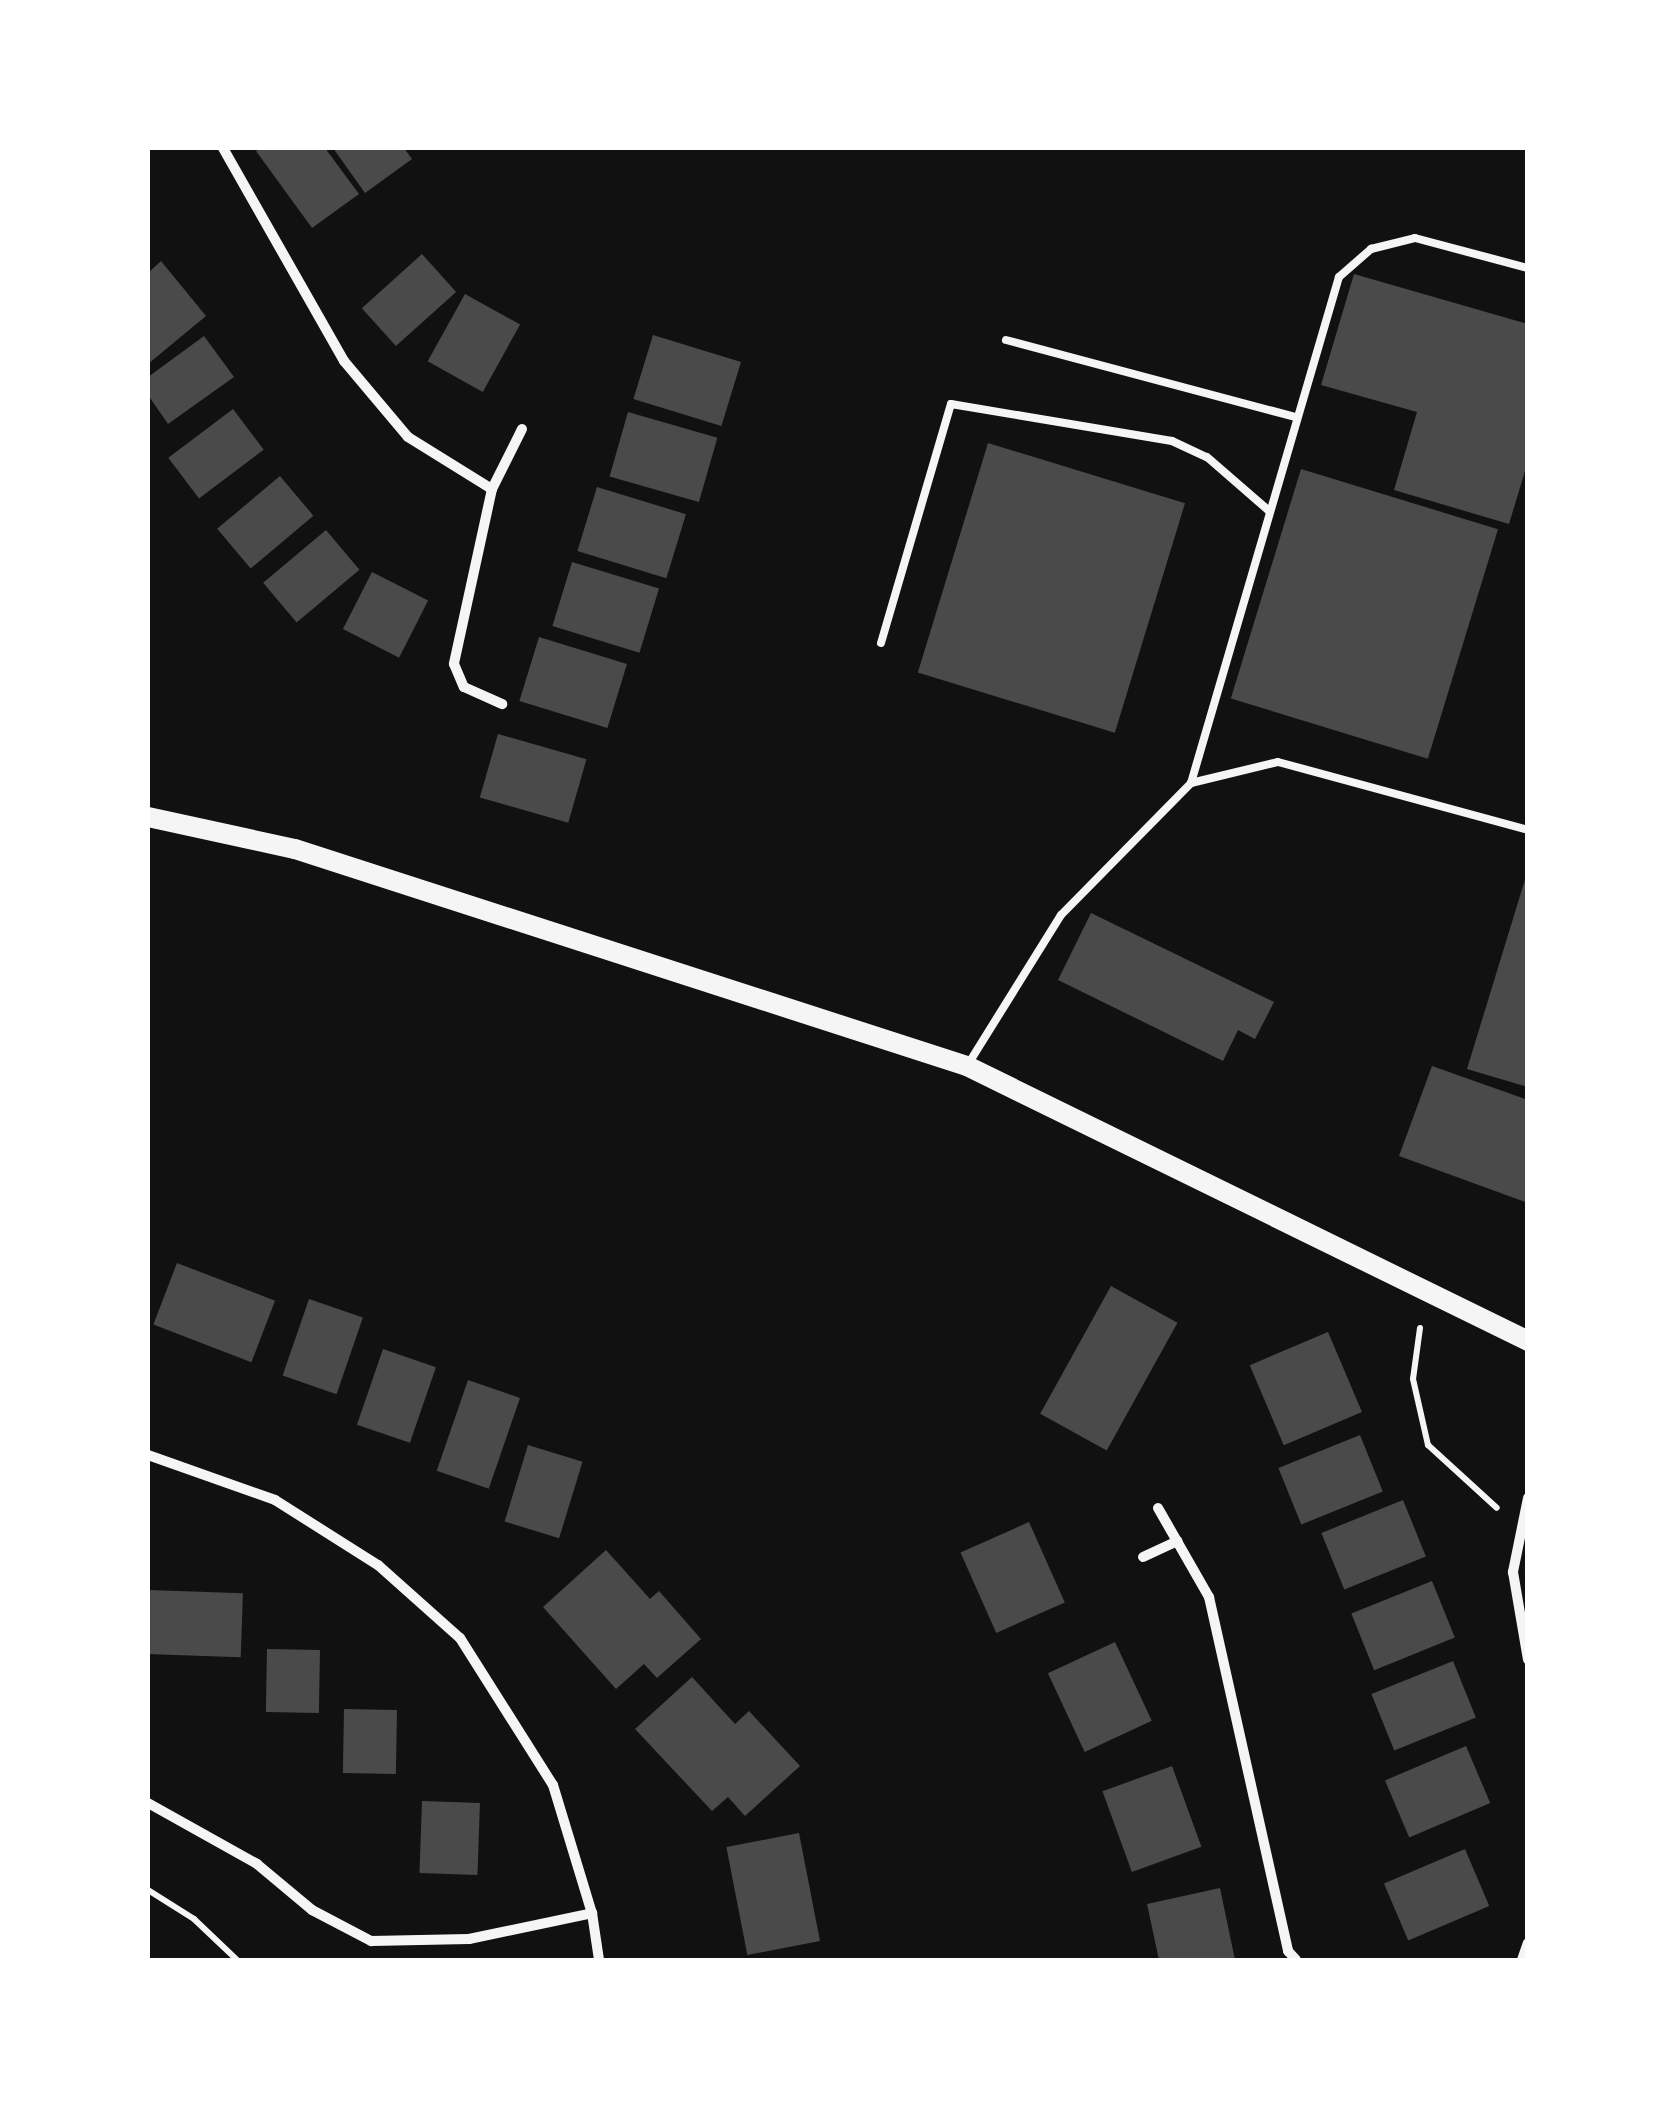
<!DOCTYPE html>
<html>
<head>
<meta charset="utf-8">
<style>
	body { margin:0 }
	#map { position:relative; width:1675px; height:2108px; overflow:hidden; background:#111; font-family:Raleway,sans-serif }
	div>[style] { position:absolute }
	.building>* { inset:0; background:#4a4a4a; transform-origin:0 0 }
	.path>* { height:6px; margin:-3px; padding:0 3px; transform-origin:3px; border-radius:3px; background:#f5f5f5 }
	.service>* { height:8px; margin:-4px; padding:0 4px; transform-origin:4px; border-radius:4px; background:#f5f5f5 }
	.minor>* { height:10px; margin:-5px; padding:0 5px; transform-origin:5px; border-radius:5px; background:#f5f5f5 }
	.secondary>* { height:20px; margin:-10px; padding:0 10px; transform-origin:10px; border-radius:10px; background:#f5f5f5 }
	span { translate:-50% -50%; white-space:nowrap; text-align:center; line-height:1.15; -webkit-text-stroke:9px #fff; paint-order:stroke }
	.frame { position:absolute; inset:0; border:150px solid #fff; pointer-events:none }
</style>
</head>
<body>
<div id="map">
	<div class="building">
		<div style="clip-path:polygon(261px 148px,325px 148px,359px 194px,312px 228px,256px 151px)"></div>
		<div style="clip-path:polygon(333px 148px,404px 148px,412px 159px,365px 193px)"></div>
		<div style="left:422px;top:254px;width:51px;height:81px;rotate:48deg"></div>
		<div style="clip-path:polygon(161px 261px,206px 316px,148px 364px,148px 273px)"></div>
		<div style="clip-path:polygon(1354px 274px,1528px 324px,1528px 461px,1509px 524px,1394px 490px,1417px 412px,1321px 385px)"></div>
		<div style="left:465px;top:294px;width:63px;height:77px;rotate:29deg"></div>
		<div style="left:653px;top:335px;width:92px;height:67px;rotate:17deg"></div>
		<div style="clip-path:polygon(204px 336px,234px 377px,168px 424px,148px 395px,148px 377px)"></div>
		<div style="left:233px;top:409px;width:51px;height:81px;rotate:53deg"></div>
		<div style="left:628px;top:412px;width:93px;height:67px;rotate:16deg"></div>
		<div style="left:988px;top:443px;width:206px;height:240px;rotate:17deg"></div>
		<div style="left:1301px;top:469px;width:206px;height:240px;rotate:17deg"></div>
		<div style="left:280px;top:476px;width:52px;height:82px;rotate:50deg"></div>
		<div style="left:597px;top:487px;width:93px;height:67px;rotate:17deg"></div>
		<div style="left:326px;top:530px;width:52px;height:82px;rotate:50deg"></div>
		<div style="left:572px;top:562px;width:91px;height:67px;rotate:17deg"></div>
		<div style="left:372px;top:572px;width:63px;height:64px;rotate:27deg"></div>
		<div style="left:539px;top:637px;width:92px;height:67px;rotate:17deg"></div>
		<div style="left:498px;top:734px;width:92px;height:66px;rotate:16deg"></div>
		<div style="clip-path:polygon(1527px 873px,1528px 873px,1528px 1087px,1467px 1069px)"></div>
		<div style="clip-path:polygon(1091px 913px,1274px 1002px,1255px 1039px,1238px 1030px,1223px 1061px,1058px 980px)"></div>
		<div style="clip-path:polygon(1432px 1066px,1528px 1100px,1528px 1203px,1399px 1156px)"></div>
		<div style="left:177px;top:1263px;width:105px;height:66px;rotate:21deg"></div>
		<div style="left:1111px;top:1286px;width:76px;height:146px;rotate:29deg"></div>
		<div style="left:309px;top:1299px;width:57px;height:81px;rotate:19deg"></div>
		<div style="left:1328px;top:1332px;width:87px;height:85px;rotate:67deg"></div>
		<div style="left:383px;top:1349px;width:56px;height:80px;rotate:19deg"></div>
		<div style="left:468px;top:1380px;width:55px;height:96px;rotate:19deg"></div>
		<div style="left:1360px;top:1435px;width:61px;height:88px;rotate:68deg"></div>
		<div style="left:528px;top:1445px;width:57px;height:80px;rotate:17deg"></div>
		<div style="left:1403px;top:1500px;width:61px;height:88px;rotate:68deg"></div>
		<div style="left:1029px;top:1522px;width:88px;height:75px;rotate:66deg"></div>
		<div style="clip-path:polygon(606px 1550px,650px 1599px,659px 1591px,701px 1639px,657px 1678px,644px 1664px,616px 1689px,543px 1607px)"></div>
		<div style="left:1432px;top:1581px;width:61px;height:87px;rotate:68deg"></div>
		<div style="left:148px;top:1590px;width:95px;height:64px;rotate:2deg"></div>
		<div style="left:1115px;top:1642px;width:87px;height:74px;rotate:65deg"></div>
		<div style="left:267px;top:1649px;width:53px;height:63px;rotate:1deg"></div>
		<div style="left:1453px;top:1661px;width:61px;height:88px;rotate:68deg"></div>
		<div style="clip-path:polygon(692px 1677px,735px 1724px,749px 1711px,800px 1766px,745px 1816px,728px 1797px,712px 1811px,635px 1729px)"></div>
		<div style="left:344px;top:1709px;width:53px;height:64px;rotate:1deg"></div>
		<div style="left:1466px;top:1746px;width:62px;height:88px;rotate:67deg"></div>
		<div style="left:1172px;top:1766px;width:86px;height:74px;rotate:70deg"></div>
		<div style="left:422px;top:1801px;width:58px;height:72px;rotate:2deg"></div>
		<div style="left:799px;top:1833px;width:110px;height:74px;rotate:79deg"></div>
		<div style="left:1465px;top:1849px;width:62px;height:88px;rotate:67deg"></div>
		<div style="clip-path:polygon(1220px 1888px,1235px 1960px,1159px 1960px,1147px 1904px)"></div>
	</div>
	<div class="path">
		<div style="left:1420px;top:1328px;width:51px;rotate:97.8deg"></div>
		<div style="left:1413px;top:1379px;width:68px;rotate:77.2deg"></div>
		<div style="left:1428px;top:1445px;width:93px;rotate:42.4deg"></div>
		<div style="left:148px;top:1890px;width:54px;rotate:32.2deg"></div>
		<div style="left:194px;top:1919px;width:59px;rotate:43.6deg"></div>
	</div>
	<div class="service">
		<div style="left:1006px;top:340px;width:299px;rotate:14.9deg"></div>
		<div style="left:881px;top:643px;width:249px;rotate:-73.7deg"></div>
		<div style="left:951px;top:404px;width:224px;rotate:9.5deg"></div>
		<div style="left:1172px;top:441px;width:38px;rotate:25deg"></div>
		<div style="left:1207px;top:457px;width:81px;rotate:41deg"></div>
		<div style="left:1191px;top:783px;width:89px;rotate:-13.6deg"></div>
		<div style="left:1278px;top:762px;width:259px;rotate:15.2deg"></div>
		<div style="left:967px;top:1066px;width:178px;rotate:-58.1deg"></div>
		<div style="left:1061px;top:915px;width:185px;rotate:-45.4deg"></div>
		<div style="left:1191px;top:783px;width:527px;rotate:-73.7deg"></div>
		<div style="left:1339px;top:277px;width:43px;rotate:-41.2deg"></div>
		<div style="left:1371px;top:249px;width:45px;rotate:-14deg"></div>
		<div style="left:1415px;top:238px;width:117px;rotate:14.9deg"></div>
	</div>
	<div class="minor">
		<div style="left:223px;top:148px;width:245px;rotate:60.4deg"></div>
		<div style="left:344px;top:361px;width:99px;rotate:49.9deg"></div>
		<div style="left:408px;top:437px;width:99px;rotate:31.8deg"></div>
		<div style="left:492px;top:489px;width:179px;rotate:102.3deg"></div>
		<div style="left:454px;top:664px;width:25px;rotate:67deg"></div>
		<div style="left:464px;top:687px;width:42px;rotate:24.1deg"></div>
		<div style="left:492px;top:489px;width:67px;rotate:-63.4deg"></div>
		<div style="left:148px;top:1455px;width:135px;rotate:19.5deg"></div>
		<div style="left:275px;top:1500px;width:122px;rotate:32.3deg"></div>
		<div style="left:378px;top:1565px;width:110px;rotate:41.7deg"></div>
		<div style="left:460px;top:1638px;width:174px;rotate:57.7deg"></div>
		<div style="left:553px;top:1785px;width:134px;rotate:73.1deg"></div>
		<div style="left:592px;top:1913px;width:48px;rotate:81.5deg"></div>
		<div style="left:1528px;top:1498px;width:76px;rotate:101.5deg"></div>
		<div style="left:1513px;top:1572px;width:89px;rotate:80.3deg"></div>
		<div style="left:1158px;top:1508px;width:103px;rotate:60.2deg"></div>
		<div style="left:1209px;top:1597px;width:363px;rotate:77.4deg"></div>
		<div style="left:1288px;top:1951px;width:12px;rotate:48deg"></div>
		<div style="left:1143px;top:1557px;width:38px;rotate:-25deg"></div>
		<div style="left:148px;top:1803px;width:125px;rotate:29.2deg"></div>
		<div style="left:257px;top:1864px;width:72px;rotate:39.9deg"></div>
		<div style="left:312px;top:1910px;width:67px;rotate:27.7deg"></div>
		<div style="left:371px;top:1941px;width:98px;rotate:-1.2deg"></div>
		<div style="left:469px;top:1939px;width:126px;rotate:-11.9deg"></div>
		<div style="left:1522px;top:1960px;width:18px;rotate:-71deg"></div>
	</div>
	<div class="secondary">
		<div style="left:148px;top:817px;width:150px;rotate:12.3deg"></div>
		<div style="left:295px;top:849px;width:706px;rotate:17.9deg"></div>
		<div style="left:967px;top:1066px;width:625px;rotate:26.11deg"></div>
	</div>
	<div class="frame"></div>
</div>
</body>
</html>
